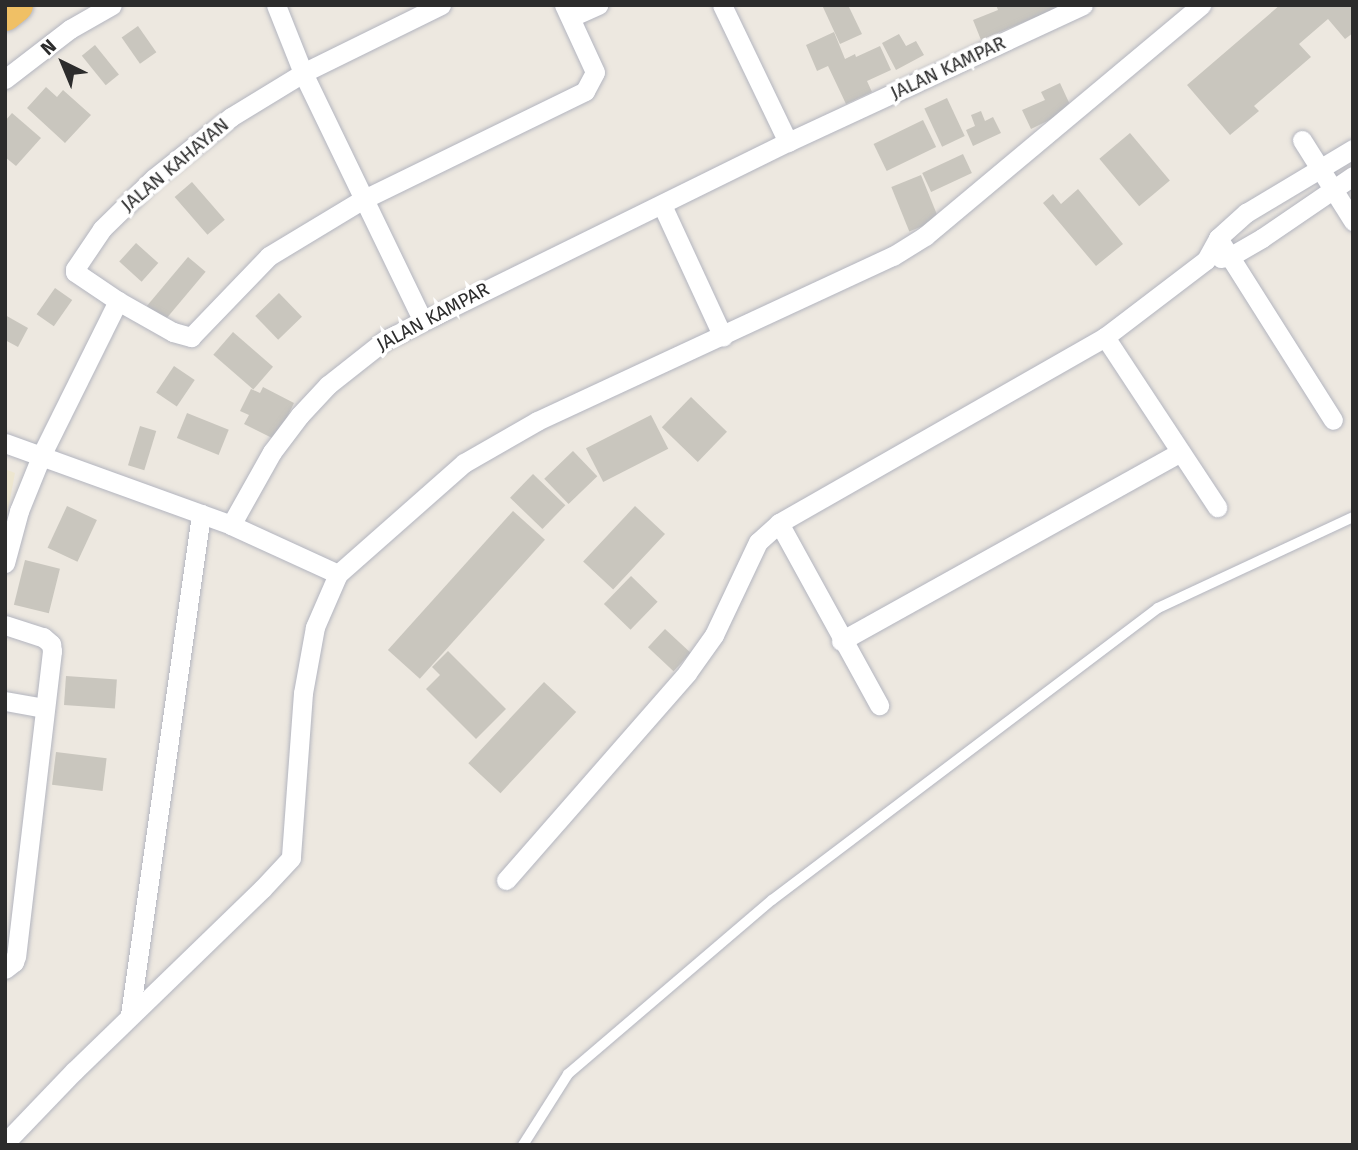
<!DOCTYPE html>
<html>
<head>
<meta charset="utf-8">
<style>
	body { margin:0 }
	#map { position:relative; width:1358px; height:1150px; overflow:hidden; background:#ede8e0; font-family:"Fira Sans",sans-serif }
	div>[style] { position:absolute }
	.education>* { inset:0; background:#ede6d0 }
	.building>* { inset:0; background:#c9c6be; transform-origin:0 0 }
	.roads { filter:drop-shadow(0 0 2px #b3b5bf) drop-shadow(0 0 2px #b3b5bf) }
	.service>* { height:10px; margin:-5px; padding:0 5px; transform-origin:5px; border-radius:5px; background:#fff }
	.minor>* { height:19px; margin:-9.5px; padding:0 9.5px; transform-origin:9.5px; border-radius:9.5px; background:#fff }
	.trunk>* { height:33px; margin:-16.5px; padding:0 16.5px; transform-origin:16.5px; border-radius:16.5px; background:#f0c065 }
	span { translate:-50% -50%; white-space:nowrap; text-align:center; line-height:1.15; -webkit-text-stroke:7px #fff; paint-order:stroke }
	.street-label { font-size:19px; color:#2c2c2c }
	.frame { position:absolute; inset:0; border:7px solid #2c2c2c; pointer-events:none }
	.north { position:absolute; left:28px; top:28px; width:70px; height:70px; -webkit-text-stroke:5px #fff; paint-order:stroke; rotate:317deg; font-size:19px; font-weight:700; line-height:28px; text-align:center; color:#2c2c2c }
	.north::after { content:''; display:block; margin:auto; width:24px; height:32px; background:#2c2c2c; clip-path:polygon(50% 0,100% 100%,50% 72%,0 100%) }
</style>
</head>
<body>
<div id="map">
	<div class="education">
		<div style="clip-path:polygon(5px 469px,15px 473px,5px 526px)"></div>
	</div>
	<div class="building">
		<div style="clip-path:polygon(822px 5px,848px 5px,862px 34px,840px 44px)"></div>
		<div style="clip-path:polygon(996px 5px,1065px 5px,981px 40px,973px 20px,998px 10px)"></div>
		<div style="clip-path:polygon(1280px 5px,1353px 5px,1353px 33px,1345px 39px,1328px 19px,1299px 44px,1311px 57px,1254px 106px,1259px 111px,1230px 135px,1187px 85px)"></div>
		<div style="left:138px;top:26px;width:32px;height:20px;rotate:55deg"></div>
		<div style="clip-path:polygon(834px 32px,845px 59px,855px 54px,856px 57px,880px 46px,891px 70px,867px 81px,872px 92px,846px 104px,828px 66px,817px 71px,806px 45px)"></div>
		<div style="clip-path:polygon(899px 34px,906px 46px,916px 41px,924px 55px,896px 70px,882px 43px)"></div>
		<div style="left:95px;top:45px;width:38px;height:17px;rotate:51deg"></div>
		<div style="clip-path:polygon(1060px 83px,1072px 109px,1031px 129px,1022px 110px,1045px 100px,1041px 92px)"></div>
		<div style="clip-path:polygon(46px 87px,57px 97px,63px 90px,91px 115px,65px 143px,27px 108px)"></div>
		<div style="left:947px;top:98px;width:42px;height:25px;rotate:65deg"></div>
		<div style="clip-path:polygon(981px 111px,985px 121px,993px 117px,1001px 133px,973px 146px,966px 130px,975px 126px,971px 115px)"></div>
		<div style="clip-path:polygon(12px 113px,41px 138px,16px 166px,5px 157px,5px 121px)"></div>
		<div style="left:923px;top:120px;width:30px;height:55px;rotate:64deg"></div>
		<div style="left:1130px;top:133px;width:62px;height:40px;rotate:50deg"></div>
		<div style="left:963px;top:154px;width:21px;height:45px;rotate:65deg"></div>
		<div style="left:921px;top:175px;width:48px;height:32px;rotate:68deg"></div>
		<div style="left:192px;top:182px;width:50px;height:23px;rotate:49deg"></div>
		<div style="clip-path:polygon(1078px 189px,1123px 244px,1096px 266px,1043px 203px,1053px 194px,1061px 204px)"></div>
		<div style="left:136px;top:243px;width:30px;height:25px;rotate:42deg"></div>
		<div style="left:188px;top:257px;width:23px;height:64px;rotate:40deg"></div>
		<div style="left:55px;top:288px;width:21px;height:32px;rotate:35deg"></div>
		<div style="left:279px;top:293px;width:33px;height:33px;rotate:46deg"></div>
		<div style="clip-path:polygon(5px 315px,28px 328px,18px 347px,5px 340px)"></div>
		<div style="left:233px;top:332px;width:53px;height:30px;rotate:41deg"></div>
		<div style="left:174px;top:366px;width:25px;height:32px;rotate:34deg"></div>
		<div style="clip-path:polygon(263px 387px,294px 403px,276px 440px,244px 424px,249px 415px,240px 411px,251px 389px,260px 393px)"></div>
		<div style="left:691px;top:397px;width:50px;height:42px;rotate:44deg"></div>
		<div style="left:187px;top:413px;width:45px;height:27px;rotate:22deg"></div>
		<div style="left:651px;top:415px;width:38px;height:73px;rotate:63deg"></div>
		<div style="left:140px;top:426px;width:17px;height:41px;rotate:17deg"></div>
		<div style="left:573px;top:451px;width:35px;height:40px;rotate:46deg"></div>
		<div style="left:533px;top:474px;width:45px;height:33px;rotate:44deg"></div>
		<div style="left:67px;top:506px;width:33px;height:46px;rotate:25deg"></div>
		<div style="left:635px;top:506px;width:41px;height:76px;rotate:43deg"></div>
		<div style="left:513px;top:511px;width:43px;height:187px;rotate:42deg"></div>
		<div style="left:25px;top:560px;width:36px;height:46px;rotate:14deg"></div>
		<div style="left:631px;top:576px;width:37px;height:39px;rotate:44deg"></div>
		<div style="left:665px;top:629px;width:35px;height:25px;rotate:43deg"></div>
		<div style="clip-path:polygon(448px 651px,506px 709px,476px 739px,426px 689px,440px 675px,432px 667px)"></div>
		<div style="left:66px;top:676px;width:51px;height:29px;rotate:4deg"></div>
		<div style="left:544px;top:682px;width:44px;height:111px;rotate:43deg"></div>
		<div style="left:56px;top:752px;width:51px;height:33px;rotate:7deg"></div>
	</div>
	<div class="roads">
		<div class="service">
			<div style="left:523px;top:1145px;width:84px;rotate:-57.6deg"></div>
			<div style="left:568px;top:1074px;width:268px;rotate:-40.5deg"></div>
			<div style="left:772px;top:900px;width:484px;rotate:-37.1deg"></div>
			<div style="left:1158px;top:608px;width:215px;rotate:-25deg"></div>
		</div>
		<div class="minor">
			<div style="left:276px;top:5px;width:73px;rotate:68.3deg"></div>
			<div style="left:303px;top:73px;width:273px;rotate:64.2deg"></div>
			<div style="left:441px;top:5px;width:154px;rotate:153.8deg"></div>
			<div style="left:303px;top:73px;width:84px;rotate:148.6deg"></div>
			<div style="left:231px;top:117px;width:98px;rotate:141.6deg"></div>
			<div style="left:154px;top:178px;width:73px;rotate:135.6deg"></div>
			<div style="left:102px;top:229px;width:48px;rotate:124deg"></div>
			<div style="left:75px;top:269px;width:3px;rotate:90deg"></div>
			<div style="left:75px;top:272px;width:52px;rotate:34deg"></div>
			<div style="left:118px;top:301px;width:63px;rotate:29.4deg"></div>
			<div style="left:173px;top:332px;width:19px;rotate:16deg"></div>
			<div style="left:191px;top:337px;width:112px;rotate:-46.1deg"></div>
			<div style="left:269px;top:256px;width:109px;rotate:-31.1deg"></div>
			<div style="left:362px;top:200px;width:248px;rotate:-26deg"></div>
			<div style="left:585px;top:91px;width:21px;rotate:-62deg"></div>
			<div style="left:595px;top:72px;width:74px;rotate:-114.8deg"></div>
			<div style="left:722px;top:5px;width:152px;rotate:64.3deg"></div>
			<div style="left:571px;top:17px;width:30px;rotate:-24deg"></div>
			<div style="left:5px;top:79px;width:82px;rotate:-37.6deg"></div>
			<div style="left:70px;top:29px;width:48px;rotate:-29.7deg"></div>
			<div style="left:1302px;top:140px;width:96px;rotate:57.8deg"></div>
			<div style="left:662px;top:205px;width:145px;rotate:65.2deg"></div>
			<div style="left:1218px;top:238px;width:215px;rotate:57.7deg"></div>
			<div style="left:1221px;top:258px;width:10px;rotate:-11deg"></div>
			<div style="left:1231px;top:256px;width:36px;rotate:-30deg"></div>
			<div style="left:1262px;top:238px;width:110px;rotate:-34.3deg"></div>
			<div style="left:1105px;top:337px;width:204px;rotate:56.6deg"></div>
			<div style="left:5px;top:443px;width:240px;rotate:19.9deg"></div>
			<div style="left:231px;top:525px;width:118px;rotate:24.6deg"></div>
			<div style="left:338px;top:574px;width:58px;rotate:113.5deg"></div>
			<div style="left:315px;top:627px;width:67px;rotate:100.3deg"></div>
			<div style="left:303px;top:693px;width:165px;rotate:94.2deg"></div>
			<div style="left:291px;top:858px;width:42px;rotate:133.1deg"></div>
			<div style="left:262px;top:889px;width:262px;rotate:135.9deg"></div>
			<div style="left:74px;top:1071px;width:100px;rotate:133.8deg"></div>
			<div style="left:779px;top:523px;width:208px;rotate:61.2deg"></div>
			<div style="left:231px;top:525px;width:84px;rotate:-60.7deg"></div>
			<div style="left:272px;top:452px;width:46px;rotate:-52.9deg"></div>
			<div style="left:300px;top:415px;width:41px;rotate:-47deg"></div>
			<div style="left:328px;top:385px;width:73px;rotate:-38.3deg"></div>
			<div style="left:385px;top:340px;width:449px;rotate:-26.2deg"></div>
			<div style="left:788px;top:142px;width:325px;rotate:-24.9deg"></div>
			<div style="left:5px;top:563px;width:54px;rotate:-74.9deg"></div>
			<div style="left:19px;top:511px;width:61px;rotate:-68deg"></div>
			<div style="left:42px;top:454px;width:171px;rotate:-63.6deg"></div>
			<div style="left:338px;top:574px;width:168px;rotate:-41.4deg"></div>
			<div style="left:464px;top:463px;width:84px;rotate:-29.9deg"></div>
			<div style="left:537px;top:421px;width:392px;rotate:-24.9deg"></div>
			<div style="left:893px;top:256px;width:38px;rotate:-32deg"></div>
			<div style="left:925px;top:236px;width:360px;rotate:-39.9deg"></div>
			<div style="left:5px;top:625px;width:40px;rotate:18deg"></div>
			<div style="left:43px;top:637px;width:11px;rotate:41deg"></div>
			<div style="left:51px;top:644px;width:7px;rotate:82deg"></div>
			<div style="left:52px;top:651px;width:307px;rotate:96.7deg"></div>
			<div style="left:16px;top:956px;width:6px;rotate:108deg"></div>
			<div style="left:14px;top:962px;width:11px;rotate:142deg"></div>
			<div style="left:841px;top:641px;width:387px;rotate:-29.1deg"></div>
			<div style="left:5px;top:701px;width:39px;rotate:10deg"></div>
			<div style="left:506px;top:880px;width:275px;rotate:-48.8deg"></div>
			<div style="left:687px;top:673px;width:47px;rotate:-54.6deg"></div>
			<div style="left:714px;top:635px;width:103px;rotate:-64.7deg"></div>
			<div style="left:758px;top:542px;width:28px;rotate:-42deg"></div>
			<div style="left:779px;top:523px;width:375px;rotate:-29.7deg"></div>
			<div style="left:1105px;top:337px;width:127px;rotate:-37.3deg"></div>
			<div style="left:1206px;top:260px;width:25px;rotate:-61deg"></div>
			<div style="left:1218px;top:238px;width:38px;rotate:-42deg"></div>
			<div style="left:1246px;top:213px;width:125px;rotate:-30.9deg"></div>
			<div style="left:130px;top:1015px;width:506px;rotate:-81.93deg"></div>
		</div>
		<div class="trunk">
			<div style="left:5px;top:14px;width:14px;rotate:-39deg"></div>
		</div>
	</div>
	<div class="street-label">
		<span style="left:948px;top:68px;rotate:-25deg">JALAN KAMPAR</span>
		<span style="left:175px;top:165px;rotate:-40deg">JALAN KAHAYAN</span>
		<span style="left:433px;top:317px;rotate:-28deg">JALAN KAMPAR</span>
	</div>
	<div class="frame"></div>
	<div class="north">N</div>
</div>
</body>
</html>
